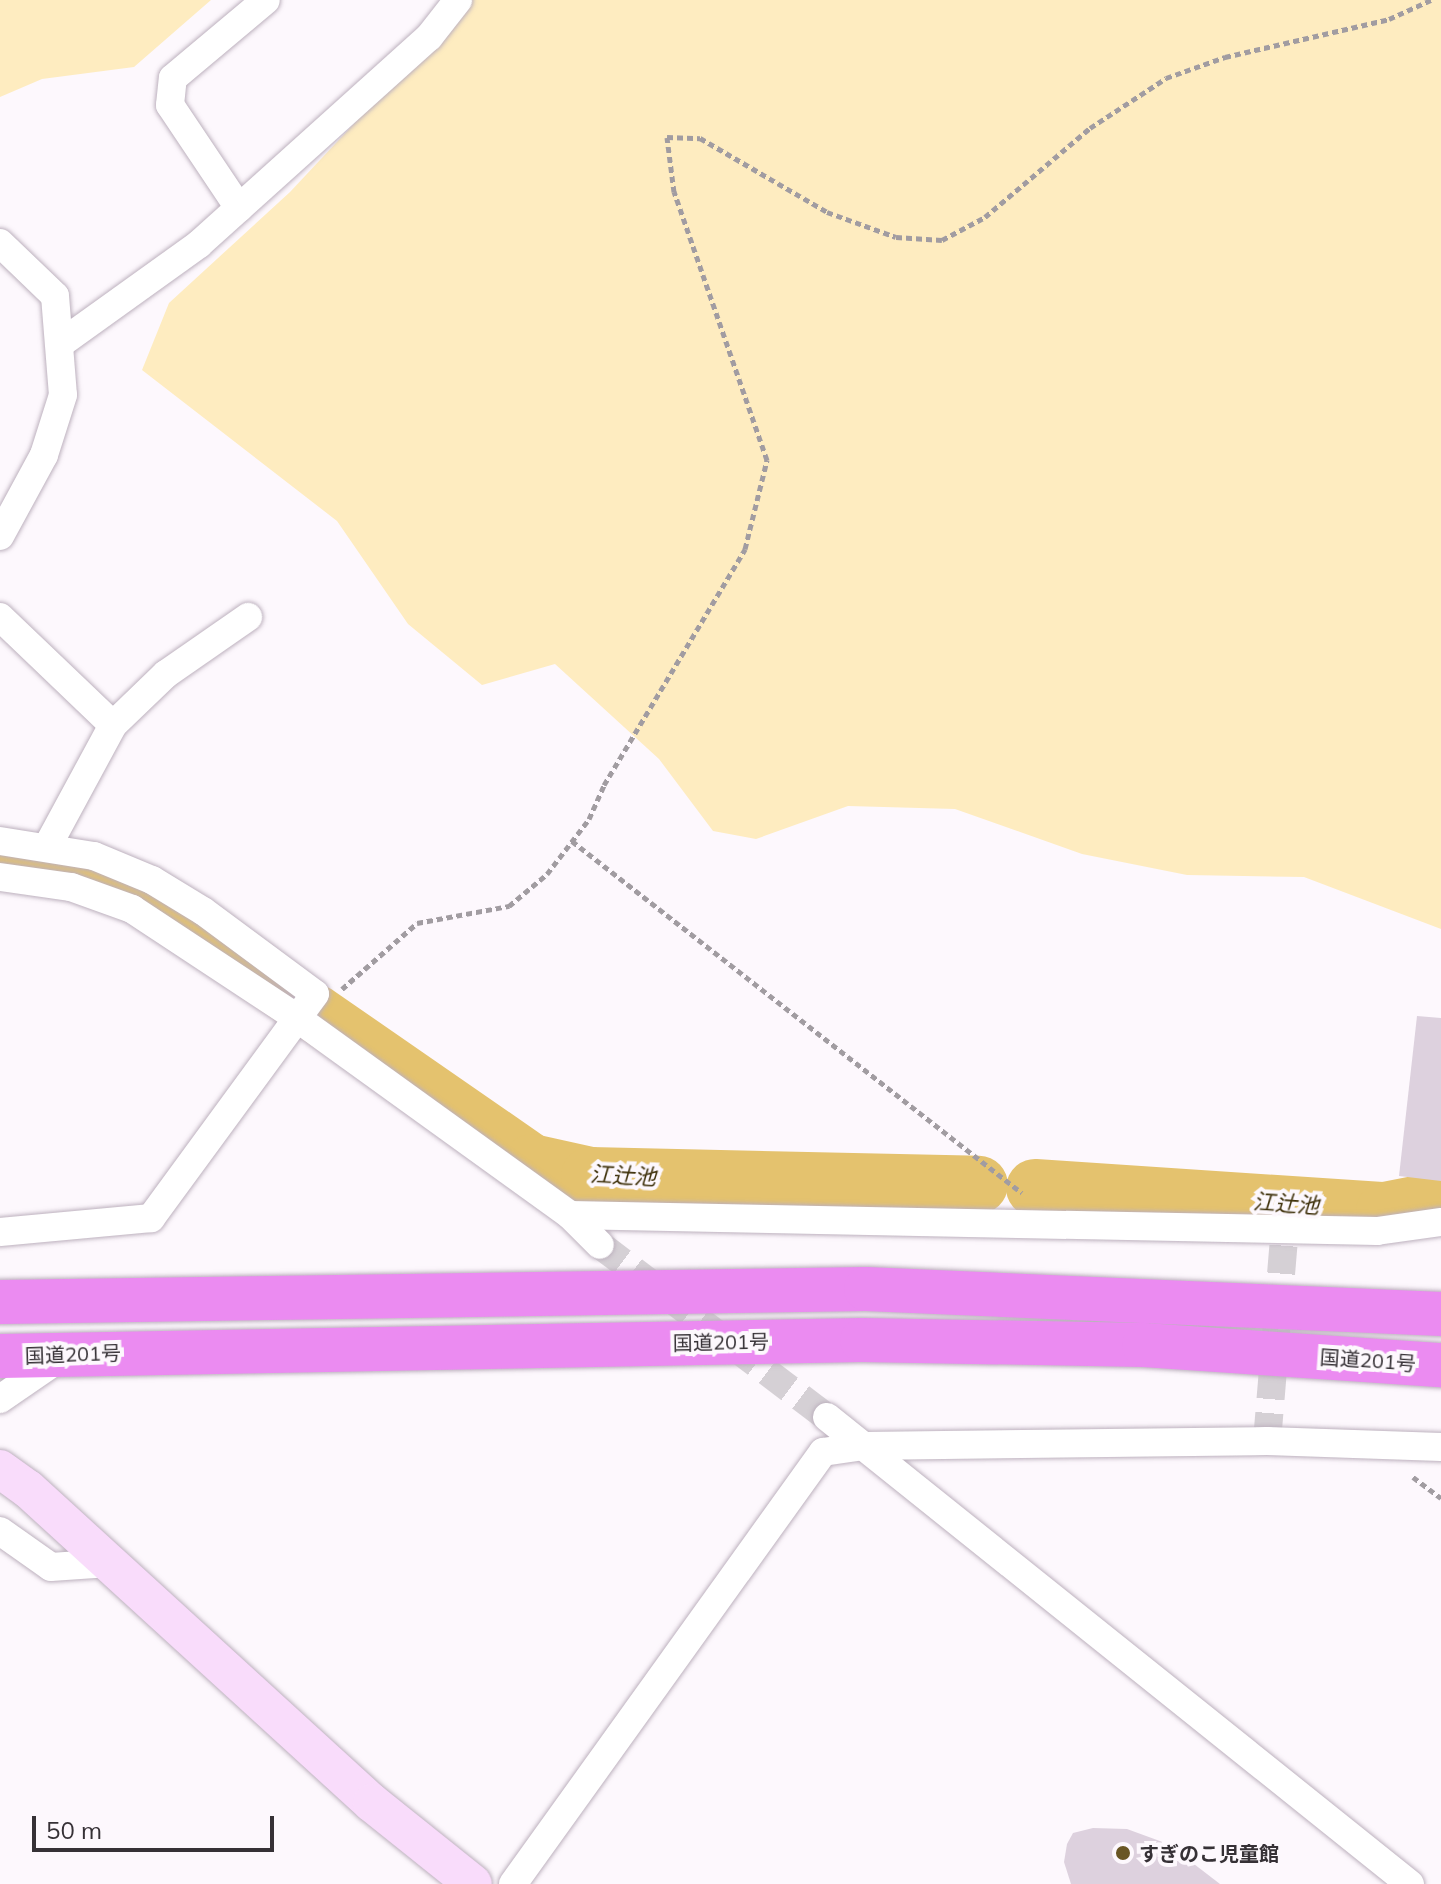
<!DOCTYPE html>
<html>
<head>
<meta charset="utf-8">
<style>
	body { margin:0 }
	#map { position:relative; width:1441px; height:1884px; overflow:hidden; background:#fdf8fd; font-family:Mulish,"Noto Sans JP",sans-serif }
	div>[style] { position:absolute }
	.green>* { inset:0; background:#feecc0 }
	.river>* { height:58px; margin:-29px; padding:0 29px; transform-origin:29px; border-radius:29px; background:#e4c26e }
	.building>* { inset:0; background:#ddd1de }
	.street-tunnel>* { height:28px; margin-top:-14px; transform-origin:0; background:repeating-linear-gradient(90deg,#d5d0d5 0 28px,transparent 0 42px) }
	.path>* { height:5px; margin-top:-2.5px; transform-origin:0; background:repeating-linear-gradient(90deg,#a19ca1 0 6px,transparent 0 10px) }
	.roads { filter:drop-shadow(0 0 2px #bdb1be) drop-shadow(0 0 2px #bdb1be) }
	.street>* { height:28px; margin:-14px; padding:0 14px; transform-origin:14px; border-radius:14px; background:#fff }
	.secondary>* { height:38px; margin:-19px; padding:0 19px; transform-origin:19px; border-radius:19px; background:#f9dcfb }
	.highway>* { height:44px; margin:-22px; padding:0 22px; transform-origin:22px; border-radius:22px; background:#eb8bf1 }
	.dots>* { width:22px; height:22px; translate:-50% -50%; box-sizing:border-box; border:4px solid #fdf8fd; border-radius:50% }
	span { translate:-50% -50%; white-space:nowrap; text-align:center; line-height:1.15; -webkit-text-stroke:8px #fdf8fd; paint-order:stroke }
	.street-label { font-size:20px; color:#363136 }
	.poi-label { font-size:20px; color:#363136; font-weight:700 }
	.left { translate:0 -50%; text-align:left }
	.water-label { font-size:22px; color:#3e300a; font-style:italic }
	.scale { position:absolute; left:32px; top:1816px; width:242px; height:36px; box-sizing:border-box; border:4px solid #363136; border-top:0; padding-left:10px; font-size:24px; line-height:28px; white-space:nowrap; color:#363136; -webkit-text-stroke:6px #fdf8fd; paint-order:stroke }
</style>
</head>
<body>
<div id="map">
	<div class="green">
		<div style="clip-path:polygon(0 0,211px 0,134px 67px,42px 79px,0 97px)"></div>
		<div style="clip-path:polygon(470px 0,1441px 0,1441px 929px,1304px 877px,1187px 875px,1082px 854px,955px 809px,848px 806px,756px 839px,713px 831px,659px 759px,555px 664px,482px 685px,408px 624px,337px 521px,142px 370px,169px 303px,290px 192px)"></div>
	</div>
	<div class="river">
		<div style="left:0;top:860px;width:80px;rotate:7.2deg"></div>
		<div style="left:79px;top:870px;width:64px;rotate:20.1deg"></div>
		<div style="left:139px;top:892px;width:188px;rotate:34.4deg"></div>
		<div style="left:315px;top:1013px;width:264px;rotate:34.7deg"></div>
		<div style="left:532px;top:1163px;width:59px;rotate:12.6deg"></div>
		<div style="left:590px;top:1176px;width:389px;rotate:1.3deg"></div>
		<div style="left:1035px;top:1188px;width:351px;rotate:3.8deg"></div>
		<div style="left:1385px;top:1211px;width:57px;rotate:-11.1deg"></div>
	</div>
	<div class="building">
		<div style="clip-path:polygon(1417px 1016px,1441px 1018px,1441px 1181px,1399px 1176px)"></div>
		<div style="clip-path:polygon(1093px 1828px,1127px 1829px,1168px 1844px,1220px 1884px,1071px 1884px,1064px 1862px,1067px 1844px,1073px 1833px)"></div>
	</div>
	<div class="street-tunnel">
		<div style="left:600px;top:1245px;width:285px;rotate:37.2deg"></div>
		<div style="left:1267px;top:1441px;width:215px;rotate:-85.2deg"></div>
	</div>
	<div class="path">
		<div style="left:572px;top:841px;width:571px;rotate:38.03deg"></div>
		<div style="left:342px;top:989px;width:100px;rotate:-41.3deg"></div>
		<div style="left:417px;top:923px;width:94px;rotate:-10.5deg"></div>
		<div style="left:509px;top:906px;width:50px;rotate:-40.1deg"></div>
		<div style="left:547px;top:874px;width:69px;rotate:-52.6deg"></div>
		<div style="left:589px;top:819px;width:37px;rotate:-66deg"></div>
		<div style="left:604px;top:785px;width:275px;rotate:-59.1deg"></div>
		<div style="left:745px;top:549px;width:92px;rotate:-76.1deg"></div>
		<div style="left:767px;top:460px;width:284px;rotate:-109.1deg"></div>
		<div style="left:674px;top:192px;width:55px;rotate:-97.3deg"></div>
		<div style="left:667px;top:137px;width:33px;rotate:2deg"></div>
		<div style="left:700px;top:138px;width:147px;rotate:30.2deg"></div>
		<div style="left:827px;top:212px;width:73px;rotate:19.9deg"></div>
		<div style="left:896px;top:237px;width:46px;rotate:3.7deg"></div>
		<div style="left:942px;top:240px;width:49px;rotate:-28.1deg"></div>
		<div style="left:985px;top:217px;width:138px;rotate:-40.3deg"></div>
		<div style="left:1090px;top:128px;width:91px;rotate:-33.3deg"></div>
		<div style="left:1166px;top:78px;width:63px;rotate:-19.6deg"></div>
		<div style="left:1225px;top:57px;width:168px;rotate:-13deg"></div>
		<div style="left:1389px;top:19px;width:46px;rotate:-24.3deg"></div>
		<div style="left:1413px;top:1477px;width:35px;rotate:37deg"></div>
	</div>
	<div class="roads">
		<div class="street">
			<div style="left:239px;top:208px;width:124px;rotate:-123.8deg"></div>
			<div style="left:170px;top:105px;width:27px;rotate:-84deg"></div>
			<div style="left:173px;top:78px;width:121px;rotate:-40deg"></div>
			<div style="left:0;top:243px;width:76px;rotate:43.9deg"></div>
			<div style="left:55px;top:296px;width:99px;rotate:85.4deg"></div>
			<div style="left:63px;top:395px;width:63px;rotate:107.6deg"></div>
			<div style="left:44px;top:455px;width:92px;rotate:118.5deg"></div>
			<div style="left:60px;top:344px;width:171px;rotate:-35.7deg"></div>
			<div style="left:199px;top:244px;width:309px;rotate:-42deg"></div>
			<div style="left:429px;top:37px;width:47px;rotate:-51.9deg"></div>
			<div style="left:0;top:617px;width:156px;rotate:43.7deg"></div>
			<div style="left:113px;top:725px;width:139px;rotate:118.4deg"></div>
			<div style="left:113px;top:725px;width:74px;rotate:-43.9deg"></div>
			<div style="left:166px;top:674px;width:100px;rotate:-34.8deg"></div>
			<div style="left:0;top:841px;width:95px;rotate:9.1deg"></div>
			<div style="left:94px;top:856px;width:63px;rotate:22.5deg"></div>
			<div style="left:152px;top:880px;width:60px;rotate:31.3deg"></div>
			<div style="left:203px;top:911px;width:139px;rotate:36.5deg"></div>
			<div style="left:315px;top:994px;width:278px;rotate:126.2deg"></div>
			<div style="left:151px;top:1218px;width:152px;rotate:174.7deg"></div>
			<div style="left:0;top:877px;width:72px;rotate:8deg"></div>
			<div style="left:71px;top:887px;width:65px;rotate:19.8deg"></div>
			<div style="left:132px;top:909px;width:198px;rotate:33.4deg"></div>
			<div style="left:297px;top:1018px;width:337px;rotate:35.8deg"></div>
			<div style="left:570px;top:1215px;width:42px;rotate:45deg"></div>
			<div style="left:570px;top:1215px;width:807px;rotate:1.14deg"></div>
			<div style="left:1377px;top:1231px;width:65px;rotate:-8deg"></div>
			<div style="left:0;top:1399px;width:74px;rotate:-34.5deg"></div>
			<div style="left:827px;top:1417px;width:747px;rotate:38.7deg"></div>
			<div style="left:0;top:1531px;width:62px;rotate:35.2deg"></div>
			<div style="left:51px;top:1567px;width:58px;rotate:-3.9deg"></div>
			<div style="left:513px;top:1884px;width:532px;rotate:-54.34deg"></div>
			<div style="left:823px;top:1452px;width:40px;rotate:-8.5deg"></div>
			<div style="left:863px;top:1446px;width:404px;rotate:-0.7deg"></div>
			<div style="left:1267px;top:1441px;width:174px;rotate:2deg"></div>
		</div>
		<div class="secondary">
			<div style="left:0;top:1469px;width:34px;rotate:36deg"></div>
			<div style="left:28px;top:1489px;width:466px;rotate:42.4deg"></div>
			<div style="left:372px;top:1803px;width:129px;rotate:38.7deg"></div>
		</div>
		<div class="highway">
			<div style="left:0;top:1302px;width:866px;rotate:-0.86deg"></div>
			<div style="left:866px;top:1289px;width:576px;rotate:2.49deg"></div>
			<div style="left:0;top:1356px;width:862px;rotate:-1.06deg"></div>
			<div style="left:862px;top:1340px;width:282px;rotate:1deg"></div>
			<div style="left:1144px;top:1345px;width:298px;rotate:3.9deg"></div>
		</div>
	</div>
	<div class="dots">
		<div style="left:1123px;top:1853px;background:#695624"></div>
	</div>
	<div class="street-label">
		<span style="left:721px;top:1342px;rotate:-1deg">国道201号</span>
		<span style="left:73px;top:1354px;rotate:-2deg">国道201号</span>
		<span style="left:1368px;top:1360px;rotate:4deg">国道201号</span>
	</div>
	<div class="poi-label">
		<span class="left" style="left:1139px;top:1853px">すぎのこ児童館</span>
	</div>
	<div class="water-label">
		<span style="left:623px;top:1176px;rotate:3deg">江辻池</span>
		<span style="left:1286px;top:1204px;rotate:4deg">江辻池</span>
	</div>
	<div class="scale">50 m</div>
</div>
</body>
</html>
